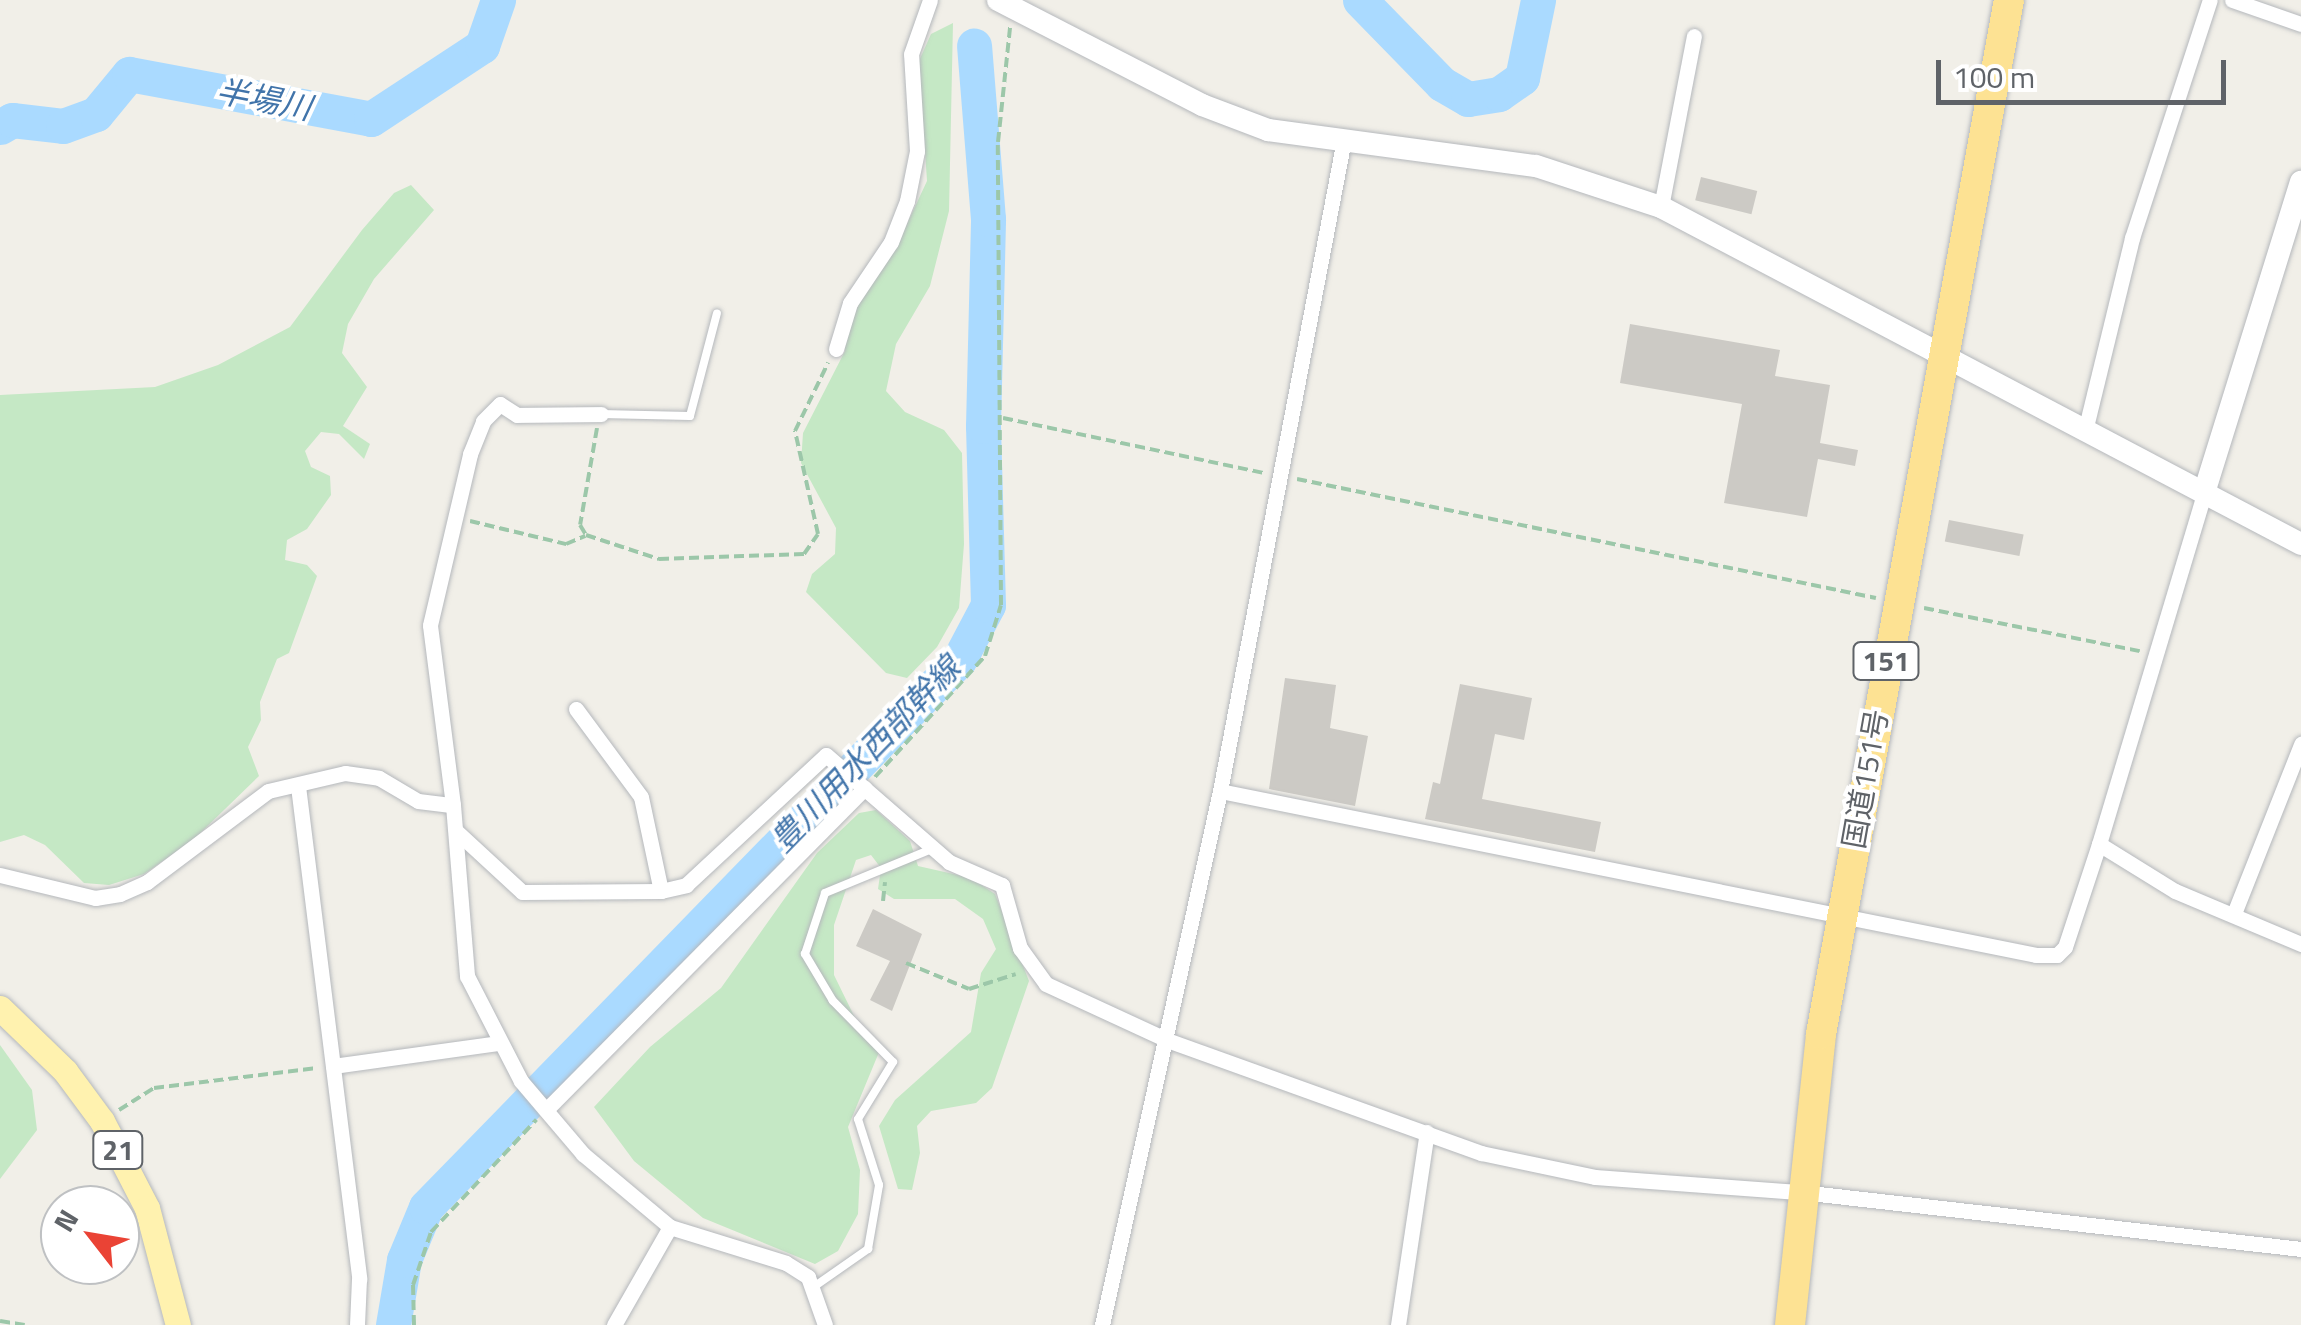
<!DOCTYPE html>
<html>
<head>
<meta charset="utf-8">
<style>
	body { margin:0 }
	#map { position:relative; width:2301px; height:1325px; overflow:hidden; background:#f1efe8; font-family:"Titillium Web","Noto Sans JP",sans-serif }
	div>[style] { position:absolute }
	.green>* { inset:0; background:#c5e8c5 }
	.river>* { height:35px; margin:-17.5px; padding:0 17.5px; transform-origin:17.5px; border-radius:17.5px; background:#aadaff }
	.building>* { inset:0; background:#cccac5; transform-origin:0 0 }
	.path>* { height:4px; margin-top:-2px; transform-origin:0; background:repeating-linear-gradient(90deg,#9cc7a9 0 10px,transparent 0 15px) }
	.roads { filter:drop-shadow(0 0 2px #b5b8bc) drop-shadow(0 0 2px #b5b8bc) }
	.lane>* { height:8px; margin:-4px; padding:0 4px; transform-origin:4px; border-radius:4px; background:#fff }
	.street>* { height:15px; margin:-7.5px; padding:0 7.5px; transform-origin:7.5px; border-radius:7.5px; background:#fff }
	.secondary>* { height:22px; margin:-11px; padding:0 11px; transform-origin:11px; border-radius:11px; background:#fff }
	.primary>* { height:25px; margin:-12.5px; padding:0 12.5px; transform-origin:12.5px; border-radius:12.5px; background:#fff2af }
	.highway>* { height:30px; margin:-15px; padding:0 15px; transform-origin:15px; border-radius:15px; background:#fde293 }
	span { translate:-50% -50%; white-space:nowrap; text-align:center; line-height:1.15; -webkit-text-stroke:8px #fff; paint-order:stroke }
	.shield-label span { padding:2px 8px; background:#fff; border:2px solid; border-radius:8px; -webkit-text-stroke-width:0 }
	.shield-label { font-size:28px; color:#5f6368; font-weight:700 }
	.street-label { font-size:30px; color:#5f6368 }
	.water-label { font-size:32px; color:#4174aa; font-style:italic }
	.north { position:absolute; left:40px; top:1185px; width:100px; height:100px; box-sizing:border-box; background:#fff; border:2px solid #bfc1c3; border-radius:50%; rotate:301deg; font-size:28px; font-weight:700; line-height:40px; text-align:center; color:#5f6368 }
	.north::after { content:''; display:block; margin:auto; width:35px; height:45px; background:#ea4335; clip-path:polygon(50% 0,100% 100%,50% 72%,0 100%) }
	.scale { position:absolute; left:1936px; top:60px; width:290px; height:45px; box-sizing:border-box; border:5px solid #5f6368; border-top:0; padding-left:12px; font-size:30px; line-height:35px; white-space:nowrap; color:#5f6368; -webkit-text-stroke:8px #fff; paint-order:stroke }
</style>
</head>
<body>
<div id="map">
	<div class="green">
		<div style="clip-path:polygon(953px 23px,949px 211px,930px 286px,896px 344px,886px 391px,905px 412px,944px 430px,962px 453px,964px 544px,959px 608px,937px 647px,907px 678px,886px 673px,806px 592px,812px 574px,835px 554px,836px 528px,801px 463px,803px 433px,845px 351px,843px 328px,899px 241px,927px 181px,919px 61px,931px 34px)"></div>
		<div style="clip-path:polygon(411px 185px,434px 210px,374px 279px,348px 324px,342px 353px,367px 387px,343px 426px,370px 444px,364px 459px,339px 434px,321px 432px,305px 451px,311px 467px,330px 476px,331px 495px,307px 529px,287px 540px,285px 560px,307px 565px,317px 576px,289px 653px,277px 659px,260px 702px,261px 720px,248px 747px,259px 776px,193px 840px,144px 874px,109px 885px,84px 883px,45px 845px,24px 835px,0 842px,0 395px,155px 387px,218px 365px,290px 327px,362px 230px,394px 193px)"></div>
		<div style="clip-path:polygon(876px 810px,910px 841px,918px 866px,971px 878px,995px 894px,1029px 981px,992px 1088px,976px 1103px,931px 1111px,917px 1126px,920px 1153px,912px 1190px,898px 1189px,879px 1126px,895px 1100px,971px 1032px,981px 973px,996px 949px,983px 919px,955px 899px,894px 899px,878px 889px,881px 868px,871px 855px,856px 860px,834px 925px,834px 975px,856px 1020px,882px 1045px,848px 1127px,860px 1170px,858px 1214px,838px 1251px,815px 1264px,703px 1218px,634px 1161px,594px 1107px,650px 1047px,721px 988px,817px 853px,859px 813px)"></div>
		<div style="clip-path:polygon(0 1045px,32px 1090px,37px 1130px,0 1179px)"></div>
	</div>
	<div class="river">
		<div style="left:1360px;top:0;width:117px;rotate:45.7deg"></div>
		<div style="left:1442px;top:84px;width:30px;rotate:30deg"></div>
		<div style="left:1468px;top:99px;width:31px;rotate:-9deg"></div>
		<div style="left:1499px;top:94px;width:28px;rotate:-35deg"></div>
		<div style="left:1522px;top:78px;width:80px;rotate:-78.4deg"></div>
		<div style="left:0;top:127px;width:14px;rotate:-30deg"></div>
		<div style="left:12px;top:120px;width:51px;rotate:6.7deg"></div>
		<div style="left:63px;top:126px;width:35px;rotate:-20deg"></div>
		<div style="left:96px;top:114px;width:52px;rotate:-50.5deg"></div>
		<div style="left:129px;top:74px;width:246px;rotate:10.5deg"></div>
		<div style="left:371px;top:119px;width:133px;rotate:-33.3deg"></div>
		<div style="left:482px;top:46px;width:49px;rotate:-70.8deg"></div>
		<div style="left:393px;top:1325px;width:66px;rotate:-80.4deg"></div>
		<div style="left:404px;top:1260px;width:57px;rotate:-67.5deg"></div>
		<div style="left:426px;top:1207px;width:764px;rotate:-45.74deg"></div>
		<div style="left:959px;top:660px;width:62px;rotate:-62.2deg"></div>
		<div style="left:988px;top:605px;width:179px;rotate:-91.6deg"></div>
		<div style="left:983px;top:426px;width:207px;rotate:-88.6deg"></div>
		<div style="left:988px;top:219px;width:174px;rotate:-94.6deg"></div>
	</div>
	<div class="building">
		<div style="left:1701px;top:177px;width:58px;height:24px;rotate:14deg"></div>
		<div style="clip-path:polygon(1630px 324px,1780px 350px,1775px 376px,1830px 385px,1820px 443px,1858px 450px,1855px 466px,1818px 459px,1807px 517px,1724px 503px,1742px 404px,1620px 383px)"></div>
		<div style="left:1949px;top:520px;width:76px;height:22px;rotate:11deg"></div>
		<div style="clip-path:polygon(1285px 678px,1336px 685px,1330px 728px,1368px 736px,1355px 806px,1269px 789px)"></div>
		<div style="clip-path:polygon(1460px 684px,1532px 698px,1524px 740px,1495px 734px,1482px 799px,1601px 822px,1595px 852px,1425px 819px,1433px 782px,1440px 784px)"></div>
		<div style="clip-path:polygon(873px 909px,922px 934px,892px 1011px,870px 1000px,890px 961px,856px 946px)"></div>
	</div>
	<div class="path">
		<div style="left:1003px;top:418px;width:266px;rotate:11.9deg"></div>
		<div style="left:597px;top:428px;width:98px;rotate:99.9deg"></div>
		<div style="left:580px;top:525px;width:12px;rotate:59deg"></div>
		<div style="left:586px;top:535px;width:77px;rotate:18.2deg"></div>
		<div style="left:659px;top:559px;width:145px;rotate:-2deg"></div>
		<div style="left:804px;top:554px;width:24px;rotate:-55deg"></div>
		<div style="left:818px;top:534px;width:106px;rotate:-102.6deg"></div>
		<div style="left:795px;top:431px;width:76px;rotate:-64.1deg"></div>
		<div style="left:1297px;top:479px;width:591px;rotate:11.61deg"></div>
		<div style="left:470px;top:521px;width:99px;rotate:13.5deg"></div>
		<div style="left:566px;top:544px;width:21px;rotate:-23deg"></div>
		<div style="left:1924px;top:608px;width:220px;rotate:11.3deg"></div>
		<div style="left:875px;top:777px;width:164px;rotate:-47.7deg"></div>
		<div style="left:985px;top:656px;width:53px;rotate:-72.6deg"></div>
		<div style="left:1001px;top:605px;width:463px;rotate:-90.4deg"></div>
		<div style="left:998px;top:142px;width:116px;rotate:-84deg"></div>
		<div style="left:883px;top:901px;width:19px;rotate:-84deg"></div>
		<div style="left:906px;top:963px;width:68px;rotate:22.4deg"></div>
		<div style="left:969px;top:989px;width:49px;rotate:-17.7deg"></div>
		<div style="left:119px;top:1110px;width:41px;rotate:-32.2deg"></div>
		<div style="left:154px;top:1088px;width:164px;rotate:-7deg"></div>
		<div style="left:0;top:1321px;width:25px;rotate:9deg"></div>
		<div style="left:414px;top:1325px;width:40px;rotate:-91.4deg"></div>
		<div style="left:413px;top:1285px;width:56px;rotate:-71.2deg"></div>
		<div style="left:431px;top:1232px;width:154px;rotate:-46.8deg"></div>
	</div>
	<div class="roads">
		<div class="lane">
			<div style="left:601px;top:414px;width:89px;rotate:1.3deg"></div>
			<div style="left:690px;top:416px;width:106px;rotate:-75.3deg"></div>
			<div style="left:815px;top:1286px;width:65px;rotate:-34.9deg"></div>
			<div style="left:868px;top:1249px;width:65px;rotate:-80.2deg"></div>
			<div style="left:879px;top:1185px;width:69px;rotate:-107.7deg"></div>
			<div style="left:858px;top:1119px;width:67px;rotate:-58.4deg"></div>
			<div style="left:893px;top:1062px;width:86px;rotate:-134.5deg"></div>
			<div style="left:833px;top:1001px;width:55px;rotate:-120.8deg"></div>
			<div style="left:805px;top:954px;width:64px;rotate:-71.8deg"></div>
			<div style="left:825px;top:893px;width:116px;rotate:-22.4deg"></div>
		</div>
		<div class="street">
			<div style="left:2232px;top:0;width:73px;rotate:19.2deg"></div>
			<div style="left:1661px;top:207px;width:174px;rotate:-79.1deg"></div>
			<div style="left:836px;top:349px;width:48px;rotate:-73.1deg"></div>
			<div style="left:850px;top:303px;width:73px;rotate:-56.1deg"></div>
			<div style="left:891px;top:242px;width:44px;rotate:-68.7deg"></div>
			<div style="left:907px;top:201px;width:51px;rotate:-78.7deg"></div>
			<div style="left:917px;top:151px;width:97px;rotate:-93.5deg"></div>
			<div style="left:911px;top:54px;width:57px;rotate:-70.6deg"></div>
			<div style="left:2085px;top:431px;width:199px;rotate:-76.3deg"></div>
			<div style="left:2132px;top:238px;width:250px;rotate:-71.9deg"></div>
			<div style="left:576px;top:709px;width:109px;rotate:53.5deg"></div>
			<div style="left:641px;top:797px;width:96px;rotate:78deg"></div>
			<div style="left:298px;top:786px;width:497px;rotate:82.9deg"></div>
			<div style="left:359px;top:1279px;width:46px;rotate:92.5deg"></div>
			<div style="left:1220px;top:791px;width:832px;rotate:11.36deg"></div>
			<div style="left:2036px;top:955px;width:21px"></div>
			<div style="left:2057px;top:955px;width:11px;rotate:-45deg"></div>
			<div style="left:2065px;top:947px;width:108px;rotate:-71.7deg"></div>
			<div style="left:2099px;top:844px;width:89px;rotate:31.7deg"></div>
			<div style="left:2175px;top:891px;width:137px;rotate:22.8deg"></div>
			<div style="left:453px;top:805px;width:181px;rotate:-97.3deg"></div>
			<div style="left:430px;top:625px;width:176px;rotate:-76.8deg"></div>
			<div style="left:470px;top:454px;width:35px;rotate:-68deg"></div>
			<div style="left:483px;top:421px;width:24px;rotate:-45deg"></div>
			<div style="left:500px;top:404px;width:20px;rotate:33deg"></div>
			<div style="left:517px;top:415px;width:84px;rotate:-0.7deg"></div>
			<div style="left:456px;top:831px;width:90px;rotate:42.7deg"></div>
			<div style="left:522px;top:892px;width:139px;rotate:-0.4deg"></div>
			<div style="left:661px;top:891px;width:26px;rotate:-13deg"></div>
			<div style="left:686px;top:885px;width:191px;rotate:-42.9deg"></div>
			<div style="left:826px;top:755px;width:163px;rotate:41deg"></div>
			<div style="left:949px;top:862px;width:58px;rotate:23.5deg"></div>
			<div style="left:1002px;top:885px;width:66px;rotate:74.1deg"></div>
			<div style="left:1020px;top:948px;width:44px;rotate:54.2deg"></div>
			<div style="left:1046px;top:984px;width:133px;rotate:24.8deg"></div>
			<div style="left:1167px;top:1040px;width:334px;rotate:19.8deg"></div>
			<div style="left:1481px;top:1153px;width:116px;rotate:11.9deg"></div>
			<div style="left:1595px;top:1177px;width:207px;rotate:4.2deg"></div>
			<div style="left:1801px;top:1192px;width:503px;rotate:6.5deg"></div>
			<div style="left:2099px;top:844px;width:366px;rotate:-73.3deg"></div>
			<div style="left:0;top:875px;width:98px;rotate:13.6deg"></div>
			<div style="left:95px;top:898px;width:25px;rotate:-9deg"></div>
			<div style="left:120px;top:894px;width:30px;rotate:-24deg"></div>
			<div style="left:147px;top:882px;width:151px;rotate:-36.9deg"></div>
			<div style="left:268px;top:791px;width:79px;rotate:-13.2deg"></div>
			<div style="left:345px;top:773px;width:34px;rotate:8deg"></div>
			<div style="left:379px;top:778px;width:45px;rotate:30.5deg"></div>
			<div style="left:418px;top:801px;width:35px;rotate:7deg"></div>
			<div style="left:453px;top:805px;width:172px;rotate:85.3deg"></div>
			<div style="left:467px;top:976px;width:118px;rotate:62.8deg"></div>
			<div style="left:521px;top:1081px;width:96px;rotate:49.7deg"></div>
			<div style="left:583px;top:1154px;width:114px;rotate:40deg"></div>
			<div style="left:670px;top:1227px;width:121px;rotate:17.2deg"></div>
			<div style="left:786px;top:1263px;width:26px;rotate:32deg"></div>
			<div style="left:808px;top:1277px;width:51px;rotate:70.5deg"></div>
			<div style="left:2235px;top:911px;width:180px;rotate:-68.4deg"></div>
			<div style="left:333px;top:1066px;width:168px;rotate:-7.9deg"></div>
			<div style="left:546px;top:1110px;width:453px;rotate:-45.3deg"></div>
			<div style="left:614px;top:1325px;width:113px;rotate:-60.3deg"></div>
			<div style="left:1102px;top:1325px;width:547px;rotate:-77.54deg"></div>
			<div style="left:1220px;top:791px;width:664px;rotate:-79.23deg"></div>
			<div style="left:1398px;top:1325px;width:195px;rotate:-81.5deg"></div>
		</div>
		<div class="secondary">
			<div style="left:998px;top:0;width:229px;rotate:27.2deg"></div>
			<div style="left:1202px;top:105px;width:71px;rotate:20.7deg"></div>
			<div style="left:1268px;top:130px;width:270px;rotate:7.7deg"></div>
			<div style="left:1536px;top:166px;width:132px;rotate:18.2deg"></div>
			<div style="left:1661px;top:207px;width:723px;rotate:27.77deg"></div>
			<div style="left:2204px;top:493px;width:326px;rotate:-72.7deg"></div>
		</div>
		<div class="primary">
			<div style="left:0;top:1008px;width:91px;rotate:44.1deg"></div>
			<div style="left:65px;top:1071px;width:62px;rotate:53.5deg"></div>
			<div style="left:102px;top:1121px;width:98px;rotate:62.7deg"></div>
			<div style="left:147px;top:1208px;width:121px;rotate:75.2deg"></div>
		</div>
		<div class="highway">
			<div style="left:1790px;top:1325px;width:293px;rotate:-83.9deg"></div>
			<div style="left:1821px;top:1034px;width:1051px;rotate:-79.7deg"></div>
		</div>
	</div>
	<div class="shield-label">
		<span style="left:1886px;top:661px">151</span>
		<span style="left:118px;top:1150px">21</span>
	</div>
	<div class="street-label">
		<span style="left:1865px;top:779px;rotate:-80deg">国道151号</span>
	</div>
	<div class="water-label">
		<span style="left:264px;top:99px;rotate:11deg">半場川</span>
		<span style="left:865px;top:754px;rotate:-46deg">豊川用水西部幹線</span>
	</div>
	<div class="north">N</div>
	<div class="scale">100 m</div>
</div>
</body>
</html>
